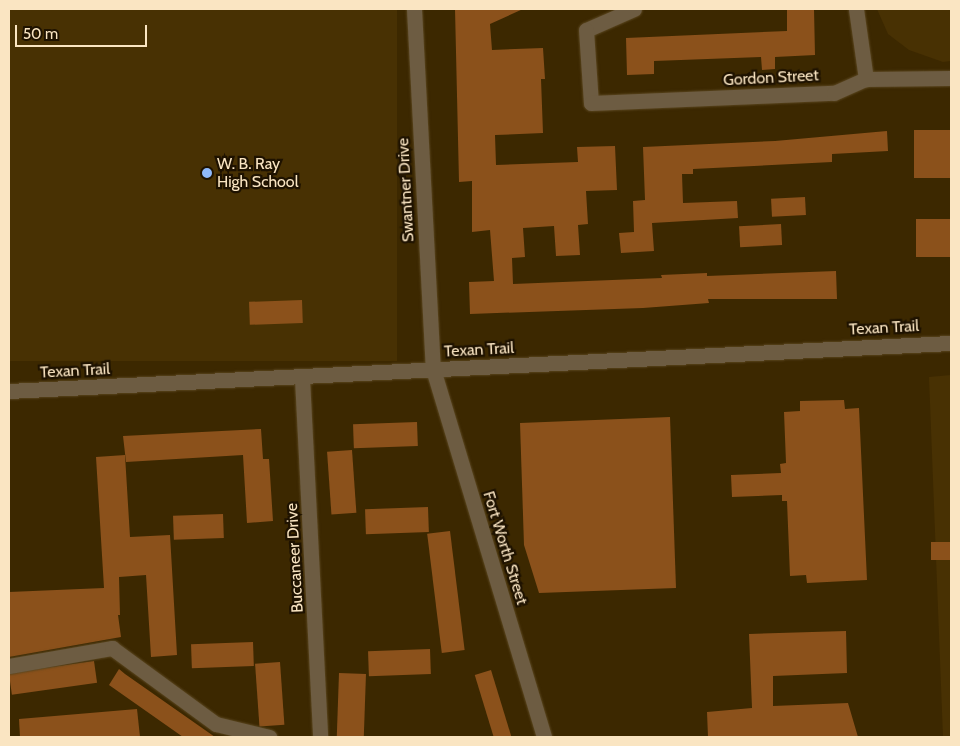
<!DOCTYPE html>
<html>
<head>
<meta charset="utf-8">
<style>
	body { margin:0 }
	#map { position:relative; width:960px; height:746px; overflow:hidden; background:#3c2800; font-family:Cabin,sans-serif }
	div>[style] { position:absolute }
	.built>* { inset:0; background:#483103; transform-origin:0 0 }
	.building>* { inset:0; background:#8b511b; transform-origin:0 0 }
	.roads { filter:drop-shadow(0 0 1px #5a461f) drop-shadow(0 0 1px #5a461f) }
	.minor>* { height:15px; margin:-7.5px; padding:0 7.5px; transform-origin:7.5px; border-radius:7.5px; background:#6d5c42 }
	.dots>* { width:14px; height:14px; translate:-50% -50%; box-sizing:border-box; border:2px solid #1e1200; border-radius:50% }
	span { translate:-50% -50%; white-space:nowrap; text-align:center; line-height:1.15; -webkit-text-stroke:4.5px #1e1200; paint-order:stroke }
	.street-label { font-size:16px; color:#fae5c2 }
	.poi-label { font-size:16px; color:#fae5c2 }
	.left { translate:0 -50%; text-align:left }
	.frame { position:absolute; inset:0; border:10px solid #fae5c2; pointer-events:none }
	.scale { position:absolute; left:15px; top:25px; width:132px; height:22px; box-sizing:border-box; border:2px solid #fae5c2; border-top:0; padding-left:6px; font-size:15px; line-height:18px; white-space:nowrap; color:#fae5c2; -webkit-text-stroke:4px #1e1200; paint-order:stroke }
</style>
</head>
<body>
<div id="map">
	<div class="built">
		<div style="left:9px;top:9px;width:388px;height:352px"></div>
		<div style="clip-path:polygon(877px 9px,951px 9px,951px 61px,943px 62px,909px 50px,888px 34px)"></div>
		<div style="clip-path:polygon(951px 375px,951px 737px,943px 737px,929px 377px)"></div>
	</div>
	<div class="building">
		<div style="clip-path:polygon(455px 9px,523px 9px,490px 24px,492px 50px,543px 48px,545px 79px,541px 79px,543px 133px,495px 135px,496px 165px,578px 162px,577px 147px,615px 146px,617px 190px,586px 191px,588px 224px,578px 225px,580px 255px,556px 256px,554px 226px,523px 228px,525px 257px,512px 258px,513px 284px,662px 278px,661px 275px,707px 273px,707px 276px,836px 271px,837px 299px,708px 299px,709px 303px,643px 308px,470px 314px,469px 282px,494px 281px,490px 230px,472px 232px,472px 181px,459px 182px)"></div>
		<div style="clip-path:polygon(787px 9px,814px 9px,815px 55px,775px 57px,775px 69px,762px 70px,761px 57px,654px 61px,654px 74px,627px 75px,626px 38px,787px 31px)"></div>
		<div style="left:951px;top:130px;width:48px;height:37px;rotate:90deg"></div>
		<div style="clip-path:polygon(887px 131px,888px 151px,832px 154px,832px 162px,693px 169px,693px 174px,682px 174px,683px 203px,737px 201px,738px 218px,652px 223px,654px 251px,621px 253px,619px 233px,634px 232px,633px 201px,645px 200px,643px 147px,775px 141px)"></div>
		<div style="left:805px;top:197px;width:18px;height:34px;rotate:87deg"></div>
		<div style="left:951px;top:219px;width:38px;height:35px;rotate:90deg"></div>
		<div style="left:781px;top:224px;width:21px;height:42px;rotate:87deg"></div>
		<div style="left:302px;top:300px;width:23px;height:53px;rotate:88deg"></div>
		<div style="clip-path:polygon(844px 400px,845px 409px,859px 408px,867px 580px,807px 583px,806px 575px,790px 576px,787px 501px,782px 501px,782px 495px,732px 497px,731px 475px,781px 473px,780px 464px,786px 463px,784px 412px,800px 411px,800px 401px)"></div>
		<div style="clip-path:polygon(670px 417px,676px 588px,539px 593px,524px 545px,520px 423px)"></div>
		<div style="left:417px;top:422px;width:24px;height:64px;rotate:88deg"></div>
		<div style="clip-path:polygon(261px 429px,263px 459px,269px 459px,273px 521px,247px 523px,243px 455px,126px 462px,123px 436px)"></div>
		<div style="left:352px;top:450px;width:63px;height:25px;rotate:86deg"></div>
		<div style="clip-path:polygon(125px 455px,130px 537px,170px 535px,177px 655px,151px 657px,146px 575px,119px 577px,120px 615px,118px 615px,121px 637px,9px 657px,9px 592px,104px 588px,96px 457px)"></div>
		<div style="left:428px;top:507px;width:25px;height:63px;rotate:88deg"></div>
		<div style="left:223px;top:514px;width:24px;height:50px;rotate:88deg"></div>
		<div style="left:450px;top:531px;width:120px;height:23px;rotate:83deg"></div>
		<div style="left:951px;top:542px;width:18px;height:20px;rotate:90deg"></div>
		<div style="clip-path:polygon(846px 631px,847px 673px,773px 676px,773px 706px,848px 703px,858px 737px,708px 737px,707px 712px,752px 708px,749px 634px)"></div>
		<div style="left:253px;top:642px;width:24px;height:62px;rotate:88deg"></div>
		<div style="left:430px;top:649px;width:25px;height:62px;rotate:88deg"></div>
		<div style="left:94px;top:661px;width:22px;height:86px;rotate:82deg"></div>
		<div style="left:280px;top:662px;width:63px;height:25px;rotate:86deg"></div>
		<div style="clip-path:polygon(119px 669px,125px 674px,215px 737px,183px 737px,109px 685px)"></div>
		<div style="left:491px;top:670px;width:70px;height:17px;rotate:73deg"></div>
		<div style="left:339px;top:673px;width:27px;height:63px;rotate:2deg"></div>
		<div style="clip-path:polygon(137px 709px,140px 737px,20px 737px,19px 719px)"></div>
	</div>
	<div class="roads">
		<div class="minor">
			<div style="left:414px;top:9px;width:361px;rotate:87deg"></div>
			<div style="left:433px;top:369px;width:384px;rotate:73.2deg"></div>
			<div style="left:634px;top:9px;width:52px;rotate:156.4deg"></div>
			<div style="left:586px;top:30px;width:73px;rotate:86.1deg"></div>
			<div style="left:591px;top:103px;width:243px;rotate:-2.4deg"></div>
			<div style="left:834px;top:93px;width:35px;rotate:-24deg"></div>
			<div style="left:866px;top:79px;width:85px;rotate:-0.7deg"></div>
			<div style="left:856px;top:9px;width:71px;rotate:81.9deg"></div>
			<div style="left:302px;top:378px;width:359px;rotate:87.1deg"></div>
			<div style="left:9px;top:391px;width:943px;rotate:-2.92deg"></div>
			<div style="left:9px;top:666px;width:105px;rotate:-9.9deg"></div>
			<div style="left:112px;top:648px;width:129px;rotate:36.2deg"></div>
			<div style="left:216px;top:724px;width:55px;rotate:13.8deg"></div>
		</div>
	</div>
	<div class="dots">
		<div style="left:207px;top:173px;background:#8eb9fc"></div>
	</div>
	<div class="street-label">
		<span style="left:771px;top:78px;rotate:-3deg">Gordon Street</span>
		<span style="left:406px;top:190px;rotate:-93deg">Swantner Drive</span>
		<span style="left:884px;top:328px;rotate:-3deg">Texan Trail</span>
		<span style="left:479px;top:350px;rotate:-3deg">Texan Trail</span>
		<span style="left:75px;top:371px;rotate:-3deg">Texan Trail</span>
		<span style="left:505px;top:548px;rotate:73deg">Fort Worth Street</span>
		<span style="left:295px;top:558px;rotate:-93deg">Buccaneer Drive</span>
	</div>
	<div class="poi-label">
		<span class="left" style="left:217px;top:173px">W. B. Ray<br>High School</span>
	</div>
	<div class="frame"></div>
	<div class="scale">50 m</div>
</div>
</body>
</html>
